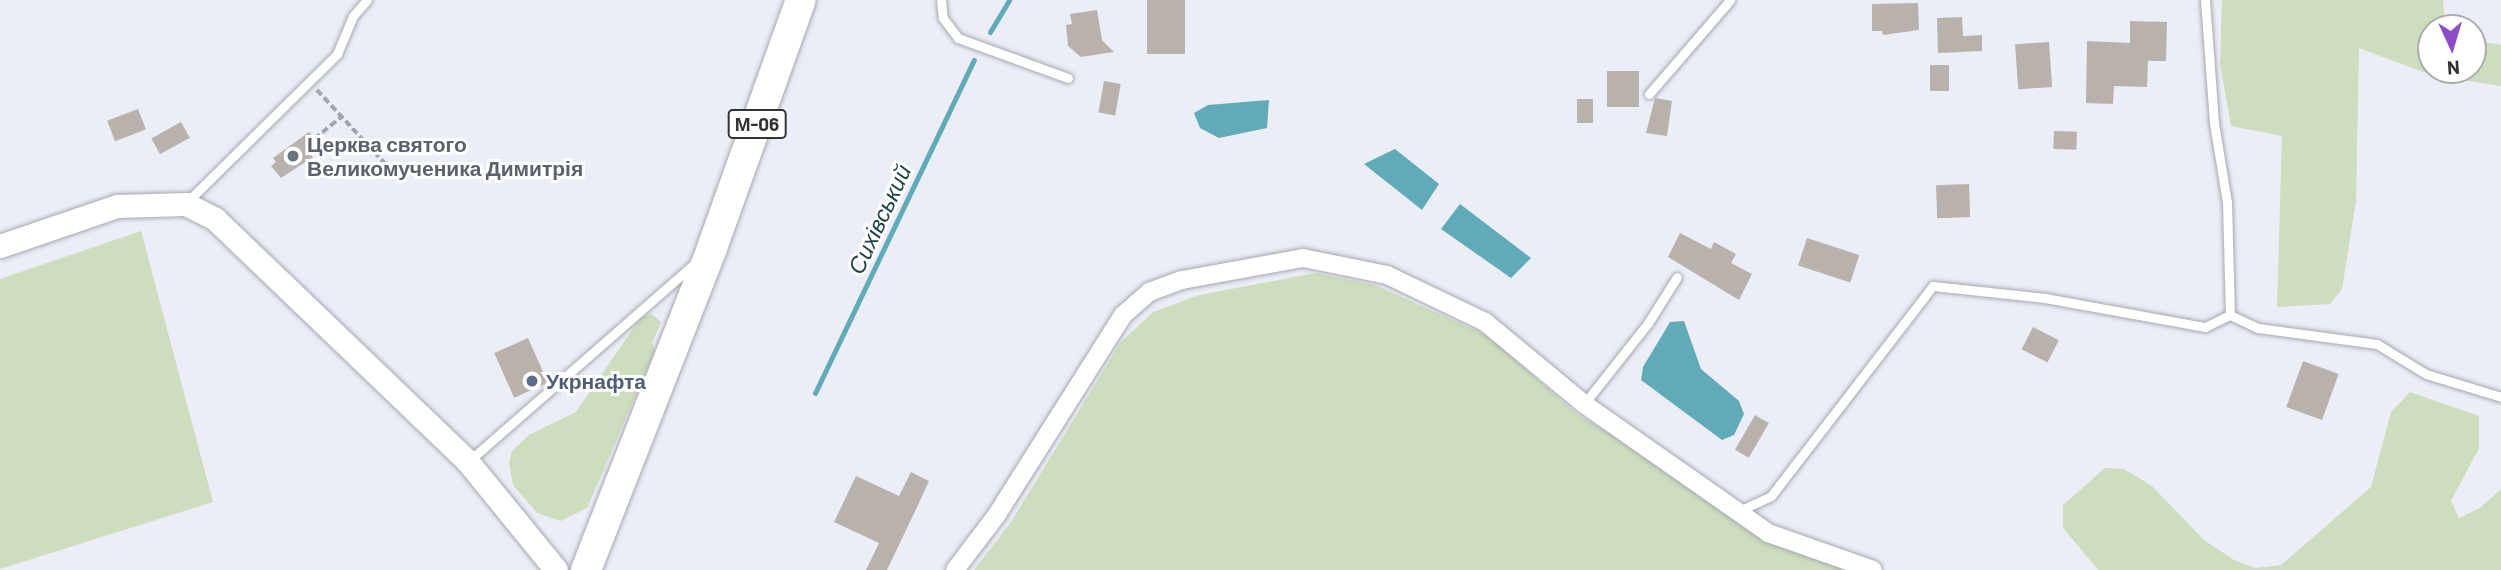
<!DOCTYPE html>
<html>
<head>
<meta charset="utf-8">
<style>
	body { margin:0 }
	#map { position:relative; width:2501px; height:570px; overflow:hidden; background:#eceef7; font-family:Barlow,sans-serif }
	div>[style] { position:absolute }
	.green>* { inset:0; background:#cdddbd }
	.water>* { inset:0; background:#61abb8 }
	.stream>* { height:5px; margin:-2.5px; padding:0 2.5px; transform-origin:2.5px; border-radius:2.5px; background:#61abb8 }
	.building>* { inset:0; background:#b9b1ac; transform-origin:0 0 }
	.path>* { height:3.5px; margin-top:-1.75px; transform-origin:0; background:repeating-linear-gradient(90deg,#a4a5ac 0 7px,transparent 0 10.5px) }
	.roads { filter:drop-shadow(0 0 2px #a6a8b0) drop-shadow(0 0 2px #a6a8b0) }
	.service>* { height:9px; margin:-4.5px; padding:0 4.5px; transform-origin:4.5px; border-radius:4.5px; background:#fff }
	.minor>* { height:18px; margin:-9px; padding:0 9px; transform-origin:9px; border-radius:9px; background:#fff }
	.tertiary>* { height:23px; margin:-11.5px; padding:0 11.5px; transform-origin:11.5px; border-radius:11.5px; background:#fff }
	.trunk>* { height:30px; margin:-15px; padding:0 15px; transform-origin:15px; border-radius:15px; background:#fff }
	.dots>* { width:19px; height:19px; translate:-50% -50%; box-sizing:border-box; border:4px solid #fff; border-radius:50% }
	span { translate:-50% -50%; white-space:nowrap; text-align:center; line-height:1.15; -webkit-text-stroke:6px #fff; paint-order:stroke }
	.shield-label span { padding:2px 5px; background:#fff; border:2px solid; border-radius:5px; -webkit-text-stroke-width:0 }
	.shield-label { font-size:19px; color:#313235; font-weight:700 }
	.worship-label { font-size:21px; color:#5b616d; font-weight:700 }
	.left { translate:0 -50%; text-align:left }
	.service-label { font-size:21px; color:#4e5e75; font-weight:700 }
	.water-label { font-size:23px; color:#1e4248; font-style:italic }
	.north { position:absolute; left:2417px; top:14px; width:70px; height:70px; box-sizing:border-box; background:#fff; border:2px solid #adadae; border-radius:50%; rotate:176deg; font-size:19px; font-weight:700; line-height:28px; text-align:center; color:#313235 }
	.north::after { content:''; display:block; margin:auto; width:24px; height:32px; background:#8a4dc4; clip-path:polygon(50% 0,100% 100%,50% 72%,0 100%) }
</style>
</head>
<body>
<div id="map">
	<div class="green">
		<div style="clip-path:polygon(2222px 0,2443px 0,2445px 25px,2451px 28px,2431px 28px,2431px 70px,2473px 70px,2473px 40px,2501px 45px,2501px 86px,2434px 76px,2359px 48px,2356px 201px,2342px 289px,2330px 304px,2277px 307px,2282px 136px,2231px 126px,2220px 64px)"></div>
		<div style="clip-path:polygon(141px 231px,213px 502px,0 569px,0 279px)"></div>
		<div style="clip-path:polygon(1315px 273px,1375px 285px,1488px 336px,1578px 415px,1848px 570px,974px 570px,1011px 522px,1121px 342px,1153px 312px,1199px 295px)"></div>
		<div style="clip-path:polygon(652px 314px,661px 322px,652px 343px,655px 351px,587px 508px,561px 521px,537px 513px,513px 485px,509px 463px,512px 451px,529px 435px,576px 412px,641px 317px)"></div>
		<div style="clip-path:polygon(2410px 392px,2479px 416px,2479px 448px,2451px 501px,2459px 518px,2480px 508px,2501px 489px,2501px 570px,2098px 570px,2063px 528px,2063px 505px,2105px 468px,2124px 469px,2152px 486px,2204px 540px,2234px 560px,2255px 568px,2281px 565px,2371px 487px,2391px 412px)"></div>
	</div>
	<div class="water">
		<div style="clip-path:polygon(1269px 100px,1267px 128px,1219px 138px,1200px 128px,1194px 113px,1208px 105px)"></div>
		<div style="clip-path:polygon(1395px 149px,1439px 184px,1422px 210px,1364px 164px)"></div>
		<div style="clip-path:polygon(1460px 204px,1531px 258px,1511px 278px,1441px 229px)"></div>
		<div style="clip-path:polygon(1684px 321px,1701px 369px,1739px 401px,1744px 414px,1734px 435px,1722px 440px,1641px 380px,1643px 367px,1670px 322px)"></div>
	</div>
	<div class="stream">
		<div style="left:990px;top:32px;width:37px;rotate:-59deg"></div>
		<div style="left:815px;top:393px;width:369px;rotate:-64.5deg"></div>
	</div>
	<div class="building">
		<div style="left:1147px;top:0;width:38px;height:54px"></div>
		<div style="clip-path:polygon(1918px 3px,1919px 30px,1883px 35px,1882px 31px,1872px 31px,1872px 4px)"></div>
		<div style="clip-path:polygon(1097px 10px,1102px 40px,1114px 52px,1081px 57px,1068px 46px,1066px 25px,1072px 24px,1070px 14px)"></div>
		<div style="clip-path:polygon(1962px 17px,1963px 36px,1982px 35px,1982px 51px,1938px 53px,1937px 18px)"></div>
		<div style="clip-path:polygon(2130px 21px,2167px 22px,2166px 61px,2148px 61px,2147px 87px,2114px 86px,2113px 104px,2086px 103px,2087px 41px,2130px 43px)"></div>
		<div style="left:2049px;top:42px;width:45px;height:34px;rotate:86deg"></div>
		<div style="left:1930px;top:65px;width:19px;height:26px"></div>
		<div style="left:1607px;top:71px;width:32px;height:36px"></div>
		<div style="left:1104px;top:81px;width:17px;height:32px;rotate:10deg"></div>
		<div style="clip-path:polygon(1655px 98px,1672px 101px,1667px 136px,1646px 133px)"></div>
		<div style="left:1577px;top:99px;width:16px;height:24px"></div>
		<div style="left:138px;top:109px;width:22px;height:33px;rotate:69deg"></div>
		<div style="left:181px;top:122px;width:18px;height:34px;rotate:61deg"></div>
		<div style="left:2054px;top:131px;width:23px;height:18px;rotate:2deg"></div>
		<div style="clip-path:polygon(309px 132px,320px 146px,310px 154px,313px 157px,281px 178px,271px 166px,276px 162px,273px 158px)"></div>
		<div style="left:1969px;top:184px;width:33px;height:33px;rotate:88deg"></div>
		<div style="clip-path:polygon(1680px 233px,1711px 249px,1714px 242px,1736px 254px,1731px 263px,1752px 274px,1739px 300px,1668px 257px)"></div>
		<div style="left:1807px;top:238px;width:55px;height:29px;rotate:18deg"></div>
		<div style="left:2033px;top:327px;width:29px;height:25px;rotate:27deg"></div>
		<div style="left:528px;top:338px;width:49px;height:37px;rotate:66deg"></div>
		<div style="left:2303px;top:361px;width:38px;height:49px;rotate:20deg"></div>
		<div style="left:1755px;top:415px;width:16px;height:40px;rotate:30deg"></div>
		<div style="clip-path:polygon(911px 472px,929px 481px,918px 505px,887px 570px,866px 570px,879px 543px,834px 522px,856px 476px,899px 496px)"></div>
	</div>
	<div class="path">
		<div style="left:317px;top:90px;width:110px;rotate:47.2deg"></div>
		<div style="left:314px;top:139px;width:36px;rotate:-39deg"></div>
	</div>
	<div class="roads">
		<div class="service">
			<div style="left:941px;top:0;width:18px;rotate:84deg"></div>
			<div style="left:943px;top:18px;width:25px;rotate:53deg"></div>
			<div style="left:958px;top:38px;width:117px;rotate:20deg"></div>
			<div style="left:2205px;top:0;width:123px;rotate:85.8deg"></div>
			<div style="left:2214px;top:123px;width:80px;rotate:80.7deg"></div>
			<div style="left:2227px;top:202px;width:113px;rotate:88.5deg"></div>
			<div style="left:1649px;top:94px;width:124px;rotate:-49.2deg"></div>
			<div style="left:187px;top:202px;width:211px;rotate:-44.6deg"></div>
			<div style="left:337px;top:54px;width:41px;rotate:-67.2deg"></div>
			<div style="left:353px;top:16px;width:21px;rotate:-49deg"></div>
			<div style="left:1584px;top:404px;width:103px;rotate:-51.7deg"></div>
			<div style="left:1648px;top:323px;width:54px;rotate:-57.8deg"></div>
			<div style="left:469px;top:461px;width:300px;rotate:-41.2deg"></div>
			<div style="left:1739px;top:511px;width:35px;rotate:-25deg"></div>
			<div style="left:1771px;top:496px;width:265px;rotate:-52.4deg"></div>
			<div style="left:1933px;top:286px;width:113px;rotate:6.1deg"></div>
			<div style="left:2045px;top:298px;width:163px;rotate:10.3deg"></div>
			<div style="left:2205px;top:327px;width:28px;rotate:-26deg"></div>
			<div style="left:2230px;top:315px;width:31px;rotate:25deg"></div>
			<div style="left:2258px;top:328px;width:120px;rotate:7.7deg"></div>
			<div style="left:2377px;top:344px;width:57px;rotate:31.5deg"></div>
			<div style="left:2426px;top:374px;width:78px;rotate:17deg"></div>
		</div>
		<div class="minor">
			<div style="left:955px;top:570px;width:68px;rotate:-52.8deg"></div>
			<div style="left:996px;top:516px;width:238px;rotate:-57.7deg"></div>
			<div style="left:1123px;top:315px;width:35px;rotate:-41deg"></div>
			<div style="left:1149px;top:292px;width:35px;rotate:-20deg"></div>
			<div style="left:1182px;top:280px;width:123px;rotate:-10.3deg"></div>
			<div style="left:1303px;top:258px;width:86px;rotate:11.4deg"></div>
			<div style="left:1387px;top:275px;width:109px;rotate:25.6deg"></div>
			<div style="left:1485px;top:322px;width:129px;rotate:39.6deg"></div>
			<div style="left:1584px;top:404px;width:225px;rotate:35deg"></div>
			<div style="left:1768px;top:533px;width:111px;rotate:19.4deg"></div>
		</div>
		<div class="tertiary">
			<div style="left:0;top:246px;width:124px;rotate:-18.9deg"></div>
			<div style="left:117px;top:206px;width:69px;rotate:-1.7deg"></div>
			<div style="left:186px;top:204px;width:33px;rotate:27deg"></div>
			<div style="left:215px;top:219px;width:351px;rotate:43.8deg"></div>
			<div style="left:468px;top:462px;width:139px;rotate:50.8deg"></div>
		</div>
		<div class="trunk">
			<div style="left:586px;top:570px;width:346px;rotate:-68.6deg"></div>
			<div style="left:712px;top:248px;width:263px;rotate:-70.3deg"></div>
		</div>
	</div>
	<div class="dots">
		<div style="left:293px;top:156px;background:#6b7280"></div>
		<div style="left:532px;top:381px;background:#5c6f8a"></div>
	</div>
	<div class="shield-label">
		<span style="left:757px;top:124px">М-06</span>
	</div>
	<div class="worship-label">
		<span class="left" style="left:307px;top:156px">Церква святого<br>Великомученика Димитрія</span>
	</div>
	<div class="service-label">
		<span class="left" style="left:546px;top:381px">Укрнафта</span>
	</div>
	<div class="water-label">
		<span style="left:879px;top:219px;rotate:-65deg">Сихівський</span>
	</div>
	<div class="north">N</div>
</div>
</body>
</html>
